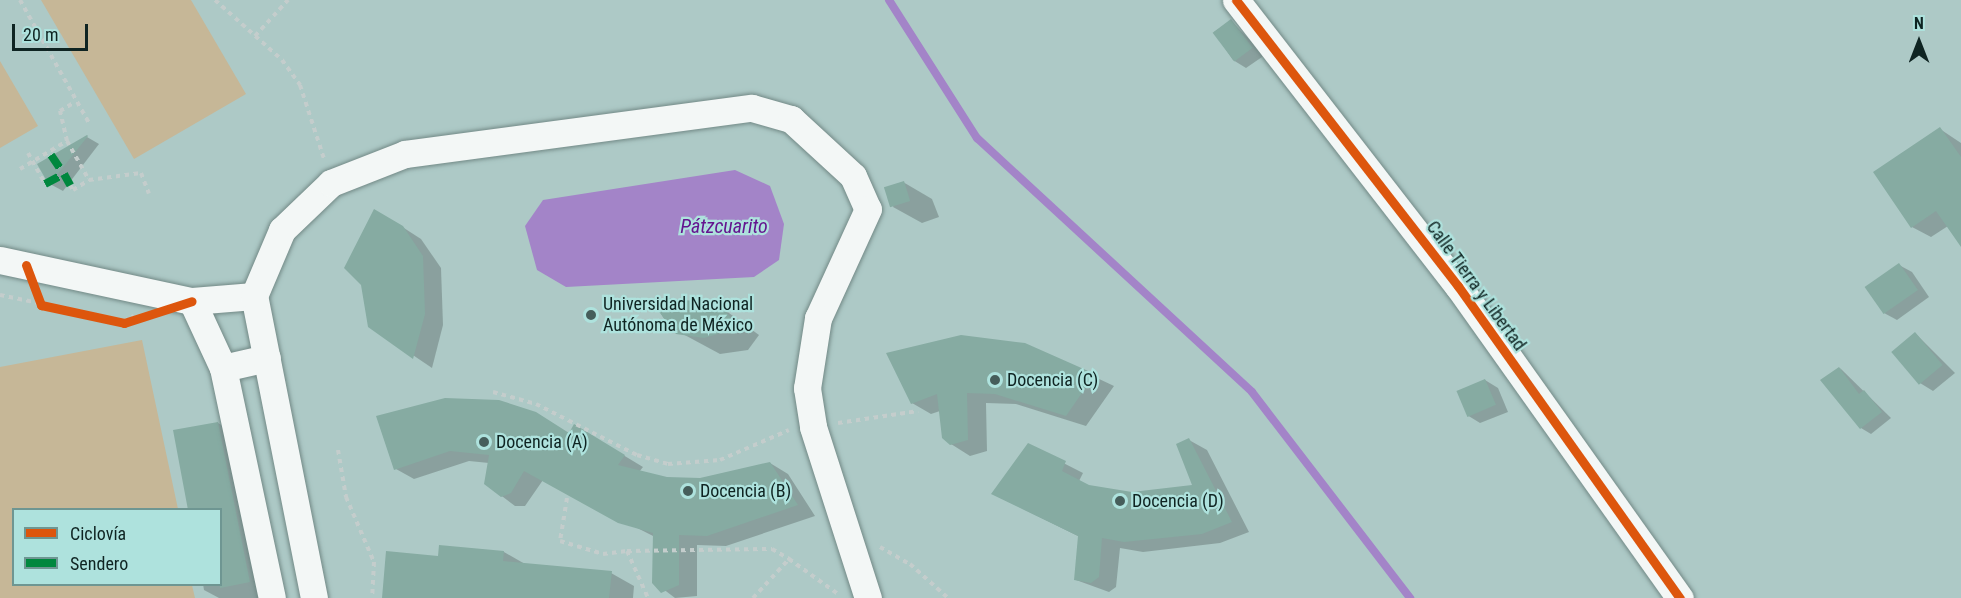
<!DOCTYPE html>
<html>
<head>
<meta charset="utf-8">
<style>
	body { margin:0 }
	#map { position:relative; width:1961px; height:598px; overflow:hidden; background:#adc9c6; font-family:"Roboto Condensed",sans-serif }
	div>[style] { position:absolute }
	.green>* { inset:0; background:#c6b797 }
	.water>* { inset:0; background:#a384c8 }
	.shadow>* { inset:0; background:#0003 }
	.stream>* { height:8px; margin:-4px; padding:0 4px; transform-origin:4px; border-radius:4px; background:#a384c8 }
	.building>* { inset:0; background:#86aba2; transform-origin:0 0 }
	.path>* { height:4px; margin-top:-2px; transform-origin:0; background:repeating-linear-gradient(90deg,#c4cdcc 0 4.5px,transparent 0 9px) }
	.roads { filter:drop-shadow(0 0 2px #728986) drop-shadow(0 0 2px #728986) }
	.minor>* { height:27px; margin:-13.5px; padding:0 13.5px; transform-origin:13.5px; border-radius:13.5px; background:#f3f7f6 }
	.quiet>* { height:8px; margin-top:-4px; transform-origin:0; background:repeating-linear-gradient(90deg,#00873e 0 15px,transparent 0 23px) }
	.cycleway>* { height:9px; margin:-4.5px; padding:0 4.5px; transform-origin:4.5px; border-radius:4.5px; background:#dd560d }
	.dots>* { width:16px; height:16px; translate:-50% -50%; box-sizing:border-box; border:3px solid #aee2dd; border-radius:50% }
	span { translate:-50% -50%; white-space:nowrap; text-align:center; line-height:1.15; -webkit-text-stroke:4.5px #aee2dd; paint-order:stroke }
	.street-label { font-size:18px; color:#0f2422 }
	.poi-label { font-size:18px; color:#0f2422 }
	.left { translate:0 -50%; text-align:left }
	.water-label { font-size:20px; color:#64158f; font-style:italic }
	.legend { position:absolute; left:12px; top:508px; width:210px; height:78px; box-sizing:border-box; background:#aee2dd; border:2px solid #6e9692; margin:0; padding:8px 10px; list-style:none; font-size:18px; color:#0f2422 }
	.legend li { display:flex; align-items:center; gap:12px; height:30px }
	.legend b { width:30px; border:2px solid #6e9692 }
	.north { position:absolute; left:1889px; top:12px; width:60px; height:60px; -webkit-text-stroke:4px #aee2dd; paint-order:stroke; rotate:0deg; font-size:16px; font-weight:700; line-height:24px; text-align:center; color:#0f2422 }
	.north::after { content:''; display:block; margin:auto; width:21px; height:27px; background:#0f2422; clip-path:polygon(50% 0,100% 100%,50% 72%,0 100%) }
	.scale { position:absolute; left:12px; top:24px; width:76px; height:27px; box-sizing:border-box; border:3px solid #0f2422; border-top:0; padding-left:8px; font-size:18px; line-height:21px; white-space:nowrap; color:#0f2422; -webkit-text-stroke:4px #aee2dd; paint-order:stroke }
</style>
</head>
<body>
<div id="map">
	<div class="green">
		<div style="clip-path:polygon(41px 0,191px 0,246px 94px,134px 159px)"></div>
		<div style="clip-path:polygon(0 61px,38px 126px,0 148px)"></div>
		<div style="clip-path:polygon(142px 340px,178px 509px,14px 510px,14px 584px,192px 585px,195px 598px,0 598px,0 367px)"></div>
	</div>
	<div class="water">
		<div style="clip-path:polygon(735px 170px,770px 186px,784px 224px,779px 260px,754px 277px,566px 287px,537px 270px,525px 226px,543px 200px)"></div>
	</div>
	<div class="shadow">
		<div style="clip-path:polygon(1231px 21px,1265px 55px,1246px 68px,1233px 60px,1214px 32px)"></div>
		<div style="clip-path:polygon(1940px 129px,1961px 143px,1961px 244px,1948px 226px,1931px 237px,1912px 227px)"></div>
		<div style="clip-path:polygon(87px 137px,99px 144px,63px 191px,50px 184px,39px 165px)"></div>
		<div style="clip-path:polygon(903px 182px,932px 199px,939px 217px,922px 223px,893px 207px)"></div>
		<div style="clip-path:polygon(393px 221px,421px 239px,441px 268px,443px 325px,432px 368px,370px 326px)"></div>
		<div style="clip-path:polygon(1899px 265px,1912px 272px,1929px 297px,1897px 320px,1884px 313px)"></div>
		<div style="clip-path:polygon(718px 305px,759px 335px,748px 350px,720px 354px,668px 326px,659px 310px)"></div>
		<div style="clip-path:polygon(1915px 333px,1955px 373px,1933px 391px,1920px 383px)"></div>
		<div style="clip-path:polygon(1025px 344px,1114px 386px,1086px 426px,1016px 404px,986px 403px,987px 451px,970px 456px,951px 444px,940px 411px,931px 414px,912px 403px)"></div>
		<div style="clip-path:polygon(1840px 368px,1891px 418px,1871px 434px,1861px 428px)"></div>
		<div style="clip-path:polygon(1485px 380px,1498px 388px,1508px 412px,1480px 423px,1467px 415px)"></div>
		<div style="clip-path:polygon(378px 417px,570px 434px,575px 426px,643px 467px,639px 472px,666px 478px,700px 480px,770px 463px,788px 474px,815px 516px,726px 546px,697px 545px,697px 596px,675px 598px,654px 582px,655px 537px,543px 480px,525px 506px,515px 506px,486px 484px,489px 463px,469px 461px,414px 479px,396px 469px)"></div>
		<div style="clip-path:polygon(218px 423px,247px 440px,278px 598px,219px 598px,204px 590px,203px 584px,220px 584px)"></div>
		<div style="clip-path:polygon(1189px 440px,1207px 450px,1249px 532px,1220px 543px,1143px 552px,1120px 548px,1116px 587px,1109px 592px,1076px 580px,1080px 537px,993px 494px,1028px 445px,1083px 473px,1079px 481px,1088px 486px,1131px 493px,1194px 486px)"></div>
		<div style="clip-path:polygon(504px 552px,525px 564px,611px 573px,634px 586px,633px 598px,383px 598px,440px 558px)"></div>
	</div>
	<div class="stream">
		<div style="left:889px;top:0;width:164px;rotate:57.5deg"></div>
		<div style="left:977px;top:138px;width:374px;rotate:42.7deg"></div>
		<div style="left:1252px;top:392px;width:260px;rotate:52.5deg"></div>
	</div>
	<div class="building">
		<div style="left:1231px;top:19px;width:36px;height:23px;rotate:53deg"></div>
		<div style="clip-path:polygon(1940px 127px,1961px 157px,1961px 247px,1936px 211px,1911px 228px,1873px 172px)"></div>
		<div style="clip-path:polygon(87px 135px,88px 136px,49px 185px,37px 164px)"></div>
		<div style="left:904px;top:181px;width:21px;height:21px;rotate:73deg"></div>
		<div style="clip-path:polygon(374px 209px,403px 226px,423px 256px,425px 314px,413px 359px,368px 327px,361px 285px,344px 268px)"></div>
		<div style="left:1899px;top:263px;width:33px;height:42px;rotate:55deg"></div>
		<div style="clip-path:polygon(668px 298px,719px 304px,731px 318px,718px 334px,704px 338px,676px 334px,657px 309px)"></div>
		<div style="left:1915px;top:332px;width:43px;height:31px;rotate:50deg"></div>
		<div style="clip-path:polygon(961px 335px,1025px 343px,1095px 374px,1066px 416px,995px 394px,967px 393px,968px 440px,950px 445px,942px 438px,937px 394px,911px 404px,886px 353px)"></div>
		<div style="clip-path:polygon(1839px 367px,1859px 394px,1864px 390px,1882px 412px,1860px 429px,1820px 380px)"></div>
		<div style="left:1485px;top:379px;width:28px;height:31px;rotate:67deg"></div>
		<div style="clip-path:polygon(445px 398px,499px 400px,536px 412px,569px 433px,574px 424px,625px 455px,618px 465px,667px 477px,700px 478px,770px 462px,798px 505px,707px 536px,679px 535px,679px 585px,661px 593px,652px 583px,653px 533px,618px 523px,524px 471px,511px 493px,501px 497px,484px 484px,489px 455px,450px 451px,394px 470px,376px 416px)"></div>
		<div style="clip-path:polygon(218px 422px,250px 582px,220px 588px,220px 510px,188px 510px,173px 430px)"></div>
		<div style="clip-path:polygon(1189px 438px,1232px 522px,1202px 534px,1124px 542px,1102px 538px,1099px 577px,1091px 583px,1074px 580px,1078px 536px,991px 494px,1028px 443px,1066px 461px,1062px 471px,1089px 485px,1132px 492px,1192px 485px,1176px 444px)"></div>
		<div style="clip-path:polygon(439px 545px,504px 551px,503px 561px,612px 571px,609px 598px,382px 598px,386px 551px,438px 556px)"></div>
	</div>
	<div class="path">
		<div style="left:20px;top:0;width:141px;rotate:60.7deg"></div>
		<div style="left:215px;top:0;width:90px;rotate:41.8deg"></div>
		<div style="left:282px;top:60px;width:31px;rotate:54deg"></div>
		<div style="left:300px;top:85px;width:78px;rotate:72deg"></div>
		<div style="left:255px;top:36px;width:49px;rotate:-47.5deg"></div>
		<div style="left:67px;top:141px;width:31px;rotate:-103deg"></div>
		<div style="left:60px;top:111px;width:17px;rotate:-31deg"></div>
		<div style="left:28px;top:153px;width:35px;rotate:61deg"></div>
		<div style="left:20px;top:169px;width:55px;rotate:-30.8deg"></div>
		<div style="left:67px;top:141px;width:45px;rotate:60.6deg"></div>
		<div style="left:89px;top:180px;width:52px;rotate:-7.7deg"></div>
		<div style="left:141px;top:173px;width:22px;rotate:69deg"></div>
		<div style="left:70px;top:185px;width:6px;rotate:59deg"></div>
		<div style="left:73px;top:190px;width:19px;rotate:-32deg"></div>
		<div style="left:0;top:295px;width:127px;rotate:11.8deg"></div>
		<div style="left:124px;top:321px;width:11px;rotate:-27deg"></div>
		<div style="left:493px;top:392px;width:45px;rotate:15.6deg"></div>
		<div style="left:536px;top:404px;width:113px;rotate:26.8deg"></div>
		<div style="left:637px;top:455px;width:32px;rotate:16deg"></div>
		<div style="left:668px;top:464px;width:52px;rotate:-4.4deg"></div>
		<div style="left:720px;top:460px;width:75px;rotate:-23.5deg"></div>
		<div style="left:838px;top:423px;width:81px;rotate:-8.5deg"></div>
		<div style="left:338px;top:450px;width:48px;rotate:80.3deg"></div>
		<div style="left:346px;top:497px;width:71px;rotate:66.7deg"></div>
		<div style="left:374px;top:562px;width:36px;rotate:93deg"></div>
		<div style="left:567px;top:498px;width:44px;rotate:99.2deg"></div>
		<div style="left:560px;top:541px;width:45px;rotate:16.8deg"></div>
		<div style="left:603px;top:554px;width:24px;rotate:-7deg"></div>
		<div style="left:627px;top:551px;width:51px;rotate:65.9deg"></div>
		<div style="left:880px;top:547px;width:34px;rotate:30deg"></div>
		<div style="left:910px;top:564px;width:51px;rotate:41.8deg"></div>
		<div style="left:627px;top:551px;width:145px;rotate:-0.8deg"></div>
		<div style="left:772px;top:549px;width:20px;rotate:30deg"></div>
		<div style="left:753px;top:598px;width:53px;rotate:-47.3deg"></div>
		<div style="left:789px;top:559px;width:60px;rotate:35.5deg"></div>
	</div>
	<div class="roads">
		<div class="minor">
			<div style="left:1236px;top:0;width:362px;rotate:52.2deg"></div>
			<div style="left:1458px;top:286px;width:383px;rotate:54.6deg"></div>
			<div style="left:0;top:260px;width:196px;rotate:12.1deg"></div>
			<div style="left:192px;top:301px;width:62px;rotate:-4.6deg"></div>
			<div style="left:192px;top:301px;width:74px;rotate:65.2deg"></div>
			<div style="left:223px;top:368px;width:45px;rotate:-12.8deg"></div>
			<div style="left:223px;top:368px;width:235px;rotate:78deg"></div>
			<div style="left:314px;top:598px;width:308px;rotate:-101.2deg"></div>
			<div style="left:254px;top:296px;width:72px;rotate:-67deg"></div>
			<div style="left:282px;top:230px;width:68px;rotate:-43.8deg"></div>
			<div style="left:331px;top:183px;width:79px;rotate:-21.4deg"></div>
			<div style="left:405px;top:154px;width:350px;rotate:-7.6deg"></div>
			<div style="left:752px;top:108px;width:41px;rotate:15.8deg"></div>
			<div style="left:791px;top:119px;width:84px;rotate:42.6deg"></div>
			<div style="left:853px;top:176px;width:36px;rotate:66deg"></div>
			<div style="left:868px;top:209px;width:120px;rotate:114.6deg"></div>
			<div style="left:818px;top:318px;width:71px;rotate:98.9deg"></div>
			<div style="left:807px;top:388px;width:39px;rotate:81deg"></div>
			<div style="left:813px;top:427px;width:180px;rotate:72.2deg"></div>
		</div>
	</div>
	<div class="quiet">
		<div style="left:51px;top:155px;width:23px;rotate:56deg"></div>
		<div style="left:45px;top:184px;width:21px;rotate:-28deg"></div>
		<div style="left:64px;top:174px;width:13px;rotate:61deg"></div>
	</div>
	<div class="cycleway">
		<div style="left:1236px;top:0;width:362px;rotate:52.2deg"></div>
		<div style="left:1458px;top:286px;width:383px;rotate:54.6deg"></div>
		<div style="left:26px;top:265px;width:43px;rotate:69.4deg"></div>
		<div style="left:41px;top:305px;width:85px;rotate:12.2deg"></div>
		<div style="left:124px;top:323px;width:71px;rotate:-17.9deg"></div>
	</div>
	<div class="dots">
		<div style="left:591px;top:315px;background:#465e5b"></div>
		<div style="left:995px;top:380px;background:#465e5b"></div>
		<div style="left:484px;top:442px;background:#465e5b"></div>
		<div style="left:688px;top:491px;background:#465e5b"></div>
		<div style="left:1120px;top:501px;background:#465e5b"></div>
	</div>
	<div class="street-label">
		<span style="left:1476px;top:286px;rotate:54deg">Calle Tierra y Libertad</span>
	</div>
	<div class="poi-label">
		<span class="left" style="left:603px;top:315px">Universidad Nacional<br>Autónoma de México</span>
		<span class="left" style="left:1007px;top:380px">Docencia (C)</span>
		<span class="left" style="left:496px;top:442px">Docencia (A)</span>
		<span class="left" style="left:700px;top:491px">Docencia (B)</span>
		<span class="left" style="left:1132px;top:501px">Docencia (D)</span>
	</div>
	<div class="water-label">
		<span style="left:724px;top:226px">Pátzcuarito</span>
	</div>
	<ul class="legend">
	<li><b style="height:8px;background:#dd560d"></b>Ciclovía</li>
	<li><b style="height:8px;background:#00873e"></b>Sendero</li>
	</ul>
	<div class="north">N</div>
	<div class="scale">20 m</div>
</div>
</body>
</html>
